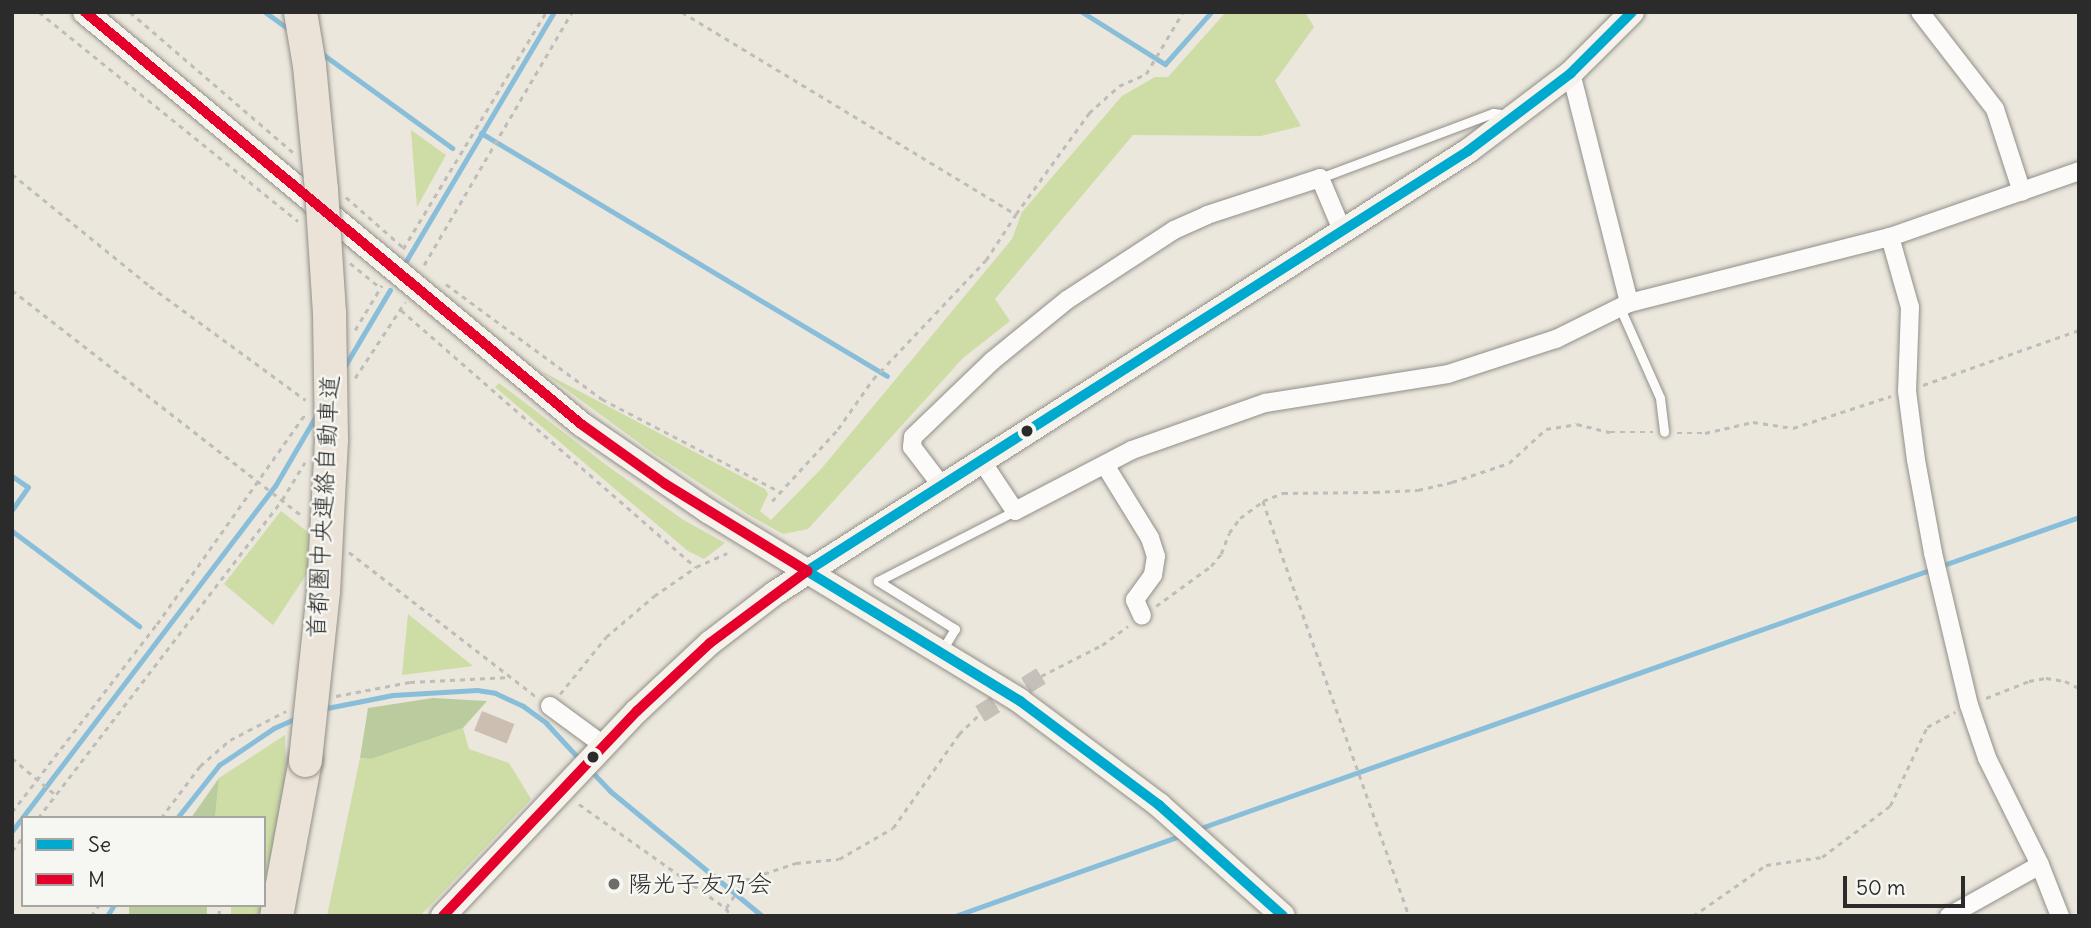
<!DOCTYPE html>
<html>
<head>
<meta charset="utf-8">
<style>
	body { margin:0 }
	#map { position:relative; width:2091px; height:928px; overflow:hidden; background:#ebe7dc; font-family:Delius,"Klee One",sans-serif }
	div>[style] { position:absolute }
	.green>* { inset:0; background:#cedca6; transform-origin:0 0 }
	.forest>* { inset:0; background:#bacc9d; transform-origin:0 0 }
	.stream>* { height:5px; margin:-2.5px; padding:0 2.5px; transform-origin:2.5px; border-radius:2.5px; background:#88bed9 }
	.building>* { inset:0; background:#ccbfb1; transform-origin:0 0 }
	.minor-tunnel>* { height:18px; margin-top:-9px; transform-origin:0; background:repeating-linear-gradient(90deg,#c5c1b9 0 18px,transparent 0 27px) }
	.path>* { height:2.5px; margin-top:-1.25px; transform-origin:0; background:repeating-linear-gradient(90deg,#bebdbb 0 5px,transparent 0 10px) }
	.roads { filter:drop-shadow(0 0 2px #918f8a) drop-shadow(0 0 2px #918f8a) }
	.service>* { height:9px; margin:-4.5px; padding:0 4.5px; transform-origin:4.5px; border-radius:4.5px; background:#fcfbfa }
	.minor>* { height:18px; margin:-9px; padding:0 9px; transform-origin:9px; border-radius:9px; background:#fcfbfa }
	.secondary>* { height:24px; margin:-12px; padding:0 12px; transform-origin:12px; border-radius:12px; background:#f5f2ec }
	.motorway>* { height:33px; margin:-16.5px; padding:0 16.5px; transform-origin:16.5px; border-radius:16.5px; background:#ebe3d8 }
	.bridges { filter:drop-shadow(0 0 2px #918f8a) drop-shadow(0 0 2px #918f8a) }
	.motorway-bridge>* { height:33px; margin:-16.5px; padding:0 16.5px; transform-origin:16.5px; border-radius:16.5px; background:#ebe3d8 }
	.bus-1>* { height:10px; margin:-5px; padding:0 5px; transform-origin:5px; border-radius:5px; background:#00a9ce }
	.bus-2>* { height:10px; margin:-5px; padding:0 5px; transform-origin:5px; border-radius:5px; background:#e4002b }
	.dots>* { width:19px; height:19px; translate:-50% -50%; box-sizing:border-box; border:4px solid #f6f6f2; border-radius:50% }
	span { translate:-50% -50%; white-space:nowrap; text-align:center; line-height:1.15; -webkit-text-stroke:5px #f6f6f2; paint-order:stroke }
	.street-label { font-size:24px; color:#2b2b2b }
	.poi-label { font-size:24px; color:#2b2b2b }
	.left { translate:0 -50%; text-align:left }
	.frame { position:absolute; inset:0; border:14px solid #2b2b2b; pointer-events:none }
	.legend { position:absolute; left:21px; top:816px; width:245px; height:91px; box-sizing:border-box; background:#f6f6f2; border:2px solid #a5a5a2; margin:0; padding:9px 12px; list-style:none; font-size:21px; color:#2b2b2b }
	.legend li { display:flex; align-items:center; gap:14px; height:35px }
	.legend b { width:35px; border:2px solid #a5a5a2 }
	.scale { position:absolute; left:1843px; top:876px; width:122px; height:32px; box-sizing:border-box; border:4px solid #2b2b2b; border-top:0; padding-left:9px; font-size:21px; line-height:24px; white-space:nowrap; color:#2b2b2b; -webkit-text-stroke:5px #f6f6f2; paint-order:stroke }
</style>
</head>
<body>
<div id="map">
	<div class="green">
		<div style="clip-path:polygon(1226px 12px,1305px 12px,1314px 27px,1275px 81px,1301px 126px,1261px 136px,1133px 135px,995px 299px,1010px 321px,963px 358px,808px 529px,783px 534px,749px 515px,653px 453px,541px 371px,765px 489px,768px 494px,760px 511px,771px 520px,822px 468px,1012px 239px,1022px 212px,1122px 96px,1155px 77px,1168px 77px)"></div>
		<div style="clip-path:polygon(411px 130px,446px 155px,417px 207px)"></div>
		<div style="clip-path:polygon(499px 383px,609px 467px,682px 519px,725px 543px,704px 559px,688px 551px,495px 387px)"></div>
		<div style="clip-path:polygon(281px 511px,309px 533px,308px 572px,273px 625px,224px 584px)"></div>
		<div style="clip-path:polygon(408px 614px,473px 666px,402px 675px)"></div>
		<div style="clip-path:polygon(463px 728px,469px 749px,509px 763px,531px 799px,420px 916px,327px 916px,360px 758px,371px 759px)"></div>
		<div style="clip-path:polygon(285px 735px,286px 778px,264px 900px,264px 818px,215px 818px,219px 778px)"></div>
		<div style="left:231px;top:905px;width:32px;height:11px"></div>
	</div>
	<div class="forest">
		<div style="clip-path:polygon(433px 698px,487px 701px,463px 728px,371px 759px,360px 758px,368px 708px)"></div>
		<div style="clip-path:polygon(219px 778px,215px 818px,191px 818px)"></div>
		<div style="left:129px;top:905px;width:78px;height:13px"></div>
	</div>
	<div class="stream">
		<div style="left:265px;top:12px;width:32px;rotate:36deg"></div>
		<div style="left:1082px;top:12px;width:98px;rotate:32.1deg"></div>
		<div style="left:1165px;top:64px;width:69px;rotate:-48.5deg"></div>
		<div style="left:321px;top:53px;width:162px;rotate:35.9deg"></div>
		<div style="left:481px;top:133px;width:473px;rotate:30.9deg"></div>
		<div style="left:406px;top:261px;width:290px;rotate:-59.3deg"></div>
		<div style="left:343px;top:369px;width:92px;rotate:-59.3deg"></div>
		<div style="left:12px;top:476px;width:19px;rotate:35deg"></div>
		<div style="left:28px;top:487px;width:28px;rotate:125deg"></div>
		<div style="left:12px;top:531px;width:159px;rotate:36.8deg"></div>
		<div style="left:322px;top:709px;width:72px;rotate:-11.2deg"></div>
		<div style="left:393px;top:695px;width:84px;rotate:-3.4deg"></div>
		<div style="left:477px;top:690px;width:18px;rotate:9deg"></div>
		<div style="left:495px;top:693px;width:31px;rotate:25deg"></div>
		<div style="left:523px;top:706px;width:29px;rotate:36deg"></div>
		<div style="left:546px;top:723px;width:53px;rotate:47.3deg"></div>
		<div style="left:591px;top:771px;width:28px;rotate:46deg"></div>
		<div style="left:610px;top:791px;width:197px;rotate:39.4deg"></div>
		<div style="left:177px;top:818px;width:68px;rotate:-51.6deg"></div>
		<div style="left:219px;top:765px;width:66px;rotate:-33.9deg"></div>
		<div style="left:274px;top:728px;width:27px;rotate:-24deg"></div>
		<div style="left:1198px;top:829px;width:935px;rotate:-19.5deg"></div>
		<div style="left:12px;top:831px;width:434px;rotate:-52.7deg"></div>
		<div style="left:275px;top:486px;width:83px;rotate:-59.7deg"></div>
		<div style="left:107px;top:916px;width:13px;rotate:-58deg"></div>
		<div style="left:955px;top:916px;width:241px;rotate:-19.6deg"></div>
	</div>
	<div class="building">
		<div style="left:482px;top:711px;width:35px;height:21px;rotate:22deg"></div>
	</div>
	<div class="minor-tunnel">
		<div style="left:980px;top:714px;width:72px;rotate:-31.9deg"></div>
	</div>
	<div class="path">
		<div style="left:39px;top:12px;width:333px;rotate:38.9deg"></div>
		<div style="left:130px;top:12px;width:215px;rotate:40.7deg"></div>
		<div style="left:682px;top:12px;width:390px;rotate:31.2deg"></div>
		<div style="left:12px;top:174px;width:178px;rotate:39.1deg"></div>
		<div style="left:150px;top:286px;width:193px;rotate:36.2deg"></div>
		<div style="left:346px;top:197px;width:77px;rotate:41.3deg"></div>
		<div style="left:403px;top:249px;width:277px;rotate:-58.9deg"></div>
		<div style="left:350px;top:263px;width:38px;rotate:39deg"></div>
		<div style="left:424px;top:265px;width:293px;rotate:-59.7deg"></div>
		<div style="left:446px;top:284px;width:194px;rotate:36.4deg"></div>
		<div style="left:602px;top:399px;width:202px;rotate:27.5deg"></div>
		<div style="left:12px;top:290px;width:368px;rotate:37.9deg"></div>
		<div style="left:401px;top:310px;width:391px;rotate:41.1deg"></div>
		<div style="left:355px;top:330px;width:52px;rotate:-59deg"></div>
		<div style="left:355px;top:378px;width:91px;rotate:-56.7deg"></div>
		<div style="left:1923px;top:385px;width:165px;rotate:-19.4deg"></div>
		<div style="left:1677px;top:433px;width:28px"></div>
		<div style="left:1705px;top:433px;width:49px;rotate:-12.9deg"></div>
		<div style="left:1753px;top:422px;width:40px;rotate:8.5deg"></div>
		<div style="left:1793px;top:428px;width:103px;rotate:-18.1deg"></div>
		<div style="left:772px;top:501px;width:98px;rotate:-47.5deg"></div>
		<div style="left:838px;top:429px;width:61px;rotate:-55deg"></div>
		<div style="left:873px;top:379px;width:164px;rotate:-46.5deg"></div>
		<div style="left:986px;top:260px;width:55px;rotate:-56.9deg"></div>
		<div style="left:1016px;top:214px;width:125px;rotate:-54.1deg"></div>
		<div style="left:1089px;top:113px;width:40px;rotate:-42deg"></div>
		<div style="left:1119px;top:86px;width:30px;rotate:-24deg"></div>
		<div style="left:1146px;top:74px;width:72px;rotate:-59.2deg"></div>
		<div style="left:1263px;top:501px;width:440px;rotate:70.6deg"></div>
		<div style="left:349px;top:552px;width:239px;rotate:37.7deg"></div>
		<div style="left:1156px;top:606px;width:68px;rotate:-36deg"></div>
		<div style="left:1211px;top:566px;width:16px;rotate:-50deg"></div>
		<div style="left:1221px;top:554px;width:22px;rotate:-69deg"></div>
		<div style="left:1229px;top:533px;width:19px;rotate:-54deg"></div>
		<div style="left:1240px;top:518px;width:29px;rotate:-36deg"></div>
		<div style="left:1263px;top:501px;width:22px;rotate:-22deg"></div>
		<div style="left:1283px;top:493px;width:92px;rotate:-0.6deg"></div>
		<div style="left:1375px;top:492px;width:43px;rotate:-2.7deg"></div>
		<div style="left:1418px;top:490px;width:35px;rotate:-13deg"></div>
		<div style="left:1452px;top:482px;width:60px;rotate:-18.4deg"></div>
		<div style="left:1509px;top:463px;width:50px;rotate:-42.6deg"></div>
		<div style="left:1546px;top:429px;width:31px;rotate:-9deg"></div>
		<div style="left:1577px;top:424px;width:34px;rotate:14deg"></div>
		<div style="left:1610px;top:432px;width:43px"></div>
		<div style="left:1041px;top:676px;width:68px;rotate:-26.9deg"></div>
		<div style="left:1102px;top:645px;width:32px;rotate:-36deg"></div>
		<div style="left:560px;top:694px;width:73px;rotate:-51.1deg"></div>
		<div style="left:606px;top:637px;width:63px;rotate:-40.5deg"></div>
		<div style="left:654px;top:596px;width:51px;rotate:-34.6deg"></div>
		<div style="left:696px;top:567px;width:34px;rotate:-24deg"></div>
		<div style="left:336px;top:696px;width:75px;rotate:-10.7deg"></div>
		<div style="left:410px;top:682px;width:100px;rotate:-2.9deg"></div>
		<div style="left:1986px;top:698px;width:46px;rotate:-21.6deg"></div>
		<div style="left:2029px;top:681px;width:17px;rotate:-10deg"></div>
		<div style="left:2046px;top:678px;width:19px;rotate:9deg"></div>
		<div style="left:2065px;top:681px;width:16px;rotate:27deg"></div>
		<div style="left:12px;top:758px;width:57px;rotate:40.1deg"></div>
		<div style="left:579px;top:804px;width:180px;rotate:35.3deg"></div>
		<div style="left:726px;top:908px;width:9px;rotate:58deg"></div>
		<div style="left:12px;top:812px;width:237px;rotate:-52.4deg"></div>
		<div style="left:157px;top:624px;width:257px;rotate:-54.8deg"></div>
		<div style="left:38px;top:818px;width:401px;rotate:-52.5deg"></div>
		<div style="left:282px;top:500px;width:44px;rotate:-58.8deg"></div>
		<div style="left:161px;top:818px;width:65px;rotate:-53.1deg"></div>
		<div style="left:200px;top:766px;width:40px;rotate:-41deg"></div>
		<div style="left:230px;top:740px;width:63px;rotate:-27.4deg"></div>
		<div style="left:12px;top:851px;width:18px;rotate:-52deg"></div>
		<div style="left:726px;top:908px;width:34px;rotate:-56deg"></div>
		<div style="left:745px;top:880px;width:54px;rotate:-18.4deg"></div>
		<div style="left:796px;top:863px;width:43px;rotate:-5.3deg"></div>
		<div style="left:839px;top:859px;width:62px;rotate:-29.9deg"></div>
		<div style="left:893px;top:828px;width:115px;rotate:-54.9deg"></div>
		<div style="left:959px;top:734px;width:29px;rotate:-44deg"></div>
		<div style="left:91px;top:916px;width:14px;rotate:-54deg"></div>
		<div style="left:219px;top:916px;width:11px;rotate:-90deg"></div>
		<div style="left:1693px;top:916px;width:89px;rotate:-34.9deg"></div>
		<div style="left:1766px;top:865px;width:57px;rotate:-8.1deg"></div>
		<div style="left:1822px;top:857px;width:85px;rotate:-36.9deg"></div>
		<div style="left:1890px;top:806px;width:87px;rotate:-64.9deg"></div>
		<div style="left:1927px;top:727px;width:32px;rotate:-28deg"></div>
	</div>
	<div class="roads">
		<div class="service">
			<div style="left:1320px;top:178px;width:185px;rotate:-20.6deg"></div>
			<div style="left:1493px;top:113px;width:16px;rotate:7deg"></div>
			<div style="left:1620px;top:308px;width:98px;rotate:66deg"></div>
			<div style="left:1660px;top:398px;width:34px;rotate:83deg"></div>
			<div style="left:941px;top:652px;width:27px;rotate:-59deg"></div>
			<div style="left:955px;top:629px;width:91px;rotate:-148.1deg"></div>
			<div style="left:878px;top:581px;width:154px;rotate:-27.1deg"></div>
		</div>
		<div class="minor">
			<div style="left:1920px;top:12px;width:123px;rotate:52.3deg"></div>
			<div style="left:1995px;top:109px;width:87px;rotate:72deg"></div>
			<div style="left:1571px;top:73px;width:237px;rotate:75.8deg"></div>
			<div style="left:1890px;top:237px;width:73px;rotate:74.1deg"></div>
			<div style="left:1910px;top:307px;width:84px;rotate:92deg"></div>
			<div style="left:1907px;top:391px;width:70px;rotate:82.6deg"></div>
			<div style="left:1916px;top:460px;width:95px;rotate:79.6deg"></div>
			<div style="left:1933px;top:553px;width:156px;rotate:76.7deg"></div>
			<div style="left:1969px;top:705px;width:56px;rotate:71.2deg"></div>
			<div style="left:1987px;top:758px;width:119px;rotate:63.6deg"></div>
			<div style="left:2040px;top:865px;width:55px;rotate:68.6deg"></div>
			<div style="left:981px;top:460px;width:61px;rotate:56.3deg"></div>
			<div style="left:1015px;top:511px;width:132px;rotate:-27.5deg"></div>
			<div style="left:1132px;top:450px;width:141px;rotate:-19.5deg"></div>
			<div style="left:1265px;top:403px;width:185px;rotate:-9deg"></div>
			<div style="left:1448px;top:374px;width:114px;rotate:-18deg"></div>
			<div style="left:1556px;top:339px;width:81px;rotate:-26.3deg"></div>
			<div style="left:1629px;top:303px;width:269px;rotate:-14.2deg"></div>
			<div style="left:1890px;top:237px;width:200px;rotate:-19.2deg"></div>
			<div style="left:1105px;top:465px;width:86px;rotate:58.3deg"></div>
			<div style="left:1150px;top:538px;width:19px;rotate:72deg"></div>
			<div style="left:1156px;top:556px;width:19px;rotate:99deg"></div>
			<div style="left:1153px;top:575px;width:31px;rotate:126deg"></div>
			<div style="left:1135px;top:600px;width:17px;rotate:66deg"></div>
			<div style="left:941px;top:485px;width:48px;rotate:-127.3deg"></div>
			<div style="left:912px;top:447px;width:10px;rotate:-84deg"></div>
			<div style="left:913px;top:437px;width:110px;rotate:-43.9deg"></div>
			<div style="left:992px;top:361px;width:97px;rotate:-39.1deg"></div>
			<div style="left:1067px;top:300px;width:128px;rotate:-33.2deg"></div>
			<div style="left:1174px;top:230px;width:36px;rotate:-24deg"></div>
			<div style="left:1207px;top:215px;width:119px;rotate:-18.1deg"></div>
			<div style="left:1320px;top:178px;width:56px;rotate:67.1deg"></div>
			<div style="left:550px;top:706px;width:66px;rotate:36.3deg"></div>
			<div style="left:1949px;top:916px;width:104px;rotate:-29.3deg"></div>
		</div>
		<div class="secondary">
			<div style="left:85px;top:12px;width:645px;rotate:39.71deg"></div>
			<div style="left:581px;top:424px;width:154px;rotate:34.4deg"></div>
			<div style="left:708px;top:511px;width:365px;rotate:31.3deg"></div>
			<div style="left:1020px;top:701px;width:174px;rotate:36.8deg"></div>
			<div style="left:1159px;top:805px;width:166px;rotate:41.8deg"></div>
			<div style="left:443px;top:916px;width:282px;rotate:-46.6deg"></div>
			<div style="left:637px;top:711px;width:100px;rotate:-43deg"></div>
			<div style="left:710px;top:643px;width:82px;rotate:-37.6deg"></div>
			<div style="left:775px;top:593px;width:822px;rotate:-32.53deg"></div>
			<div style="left:1468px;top:151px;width:129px;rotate:-37.1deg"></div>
			<div style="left:1571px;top:73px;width:86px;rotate:-45deg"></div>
		</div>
		<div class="motorway">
			<div style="left:276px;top:916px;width:159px;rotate:-79.5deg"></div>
		</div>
	</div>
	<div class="bridges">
		<div class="motorway-bridge">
			<div style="left:300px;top:12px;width:54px;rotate:80.4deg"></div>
			<div style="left:309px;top:65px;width:125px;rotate:84.5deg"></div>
			<div style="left:321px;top:189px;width:123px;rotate:86.3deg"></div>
			<div style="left:329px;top:312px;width:127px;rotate:89.1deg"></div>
			<div style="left:331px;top:439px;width:152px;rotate:93deg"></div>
			<div style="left:323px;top:591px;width:170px;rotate:96.1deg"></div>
		</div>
	</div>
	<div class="bus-1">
		<div style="left:807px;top:571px;width:783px;rotate:-32.43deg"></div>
		<div style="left:1468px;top:151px;width:129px;rotate:-37.1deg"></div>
		<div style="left:1571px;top:73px;width:86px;rotate:-45deg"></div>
		<div style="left:807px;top:571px;width:250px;rotate:31.4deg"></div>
		<div style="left:1020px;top:701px;width:174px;rotate:36.8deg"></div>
		<div style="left:1159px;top:805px;width:166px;rotate:41.8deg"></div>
	</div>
	<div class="bus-2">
		<div style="left:85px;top:12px;width:645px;rotate:39.71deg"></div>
		<div style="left:581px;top:424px;width:103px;rotate:35.5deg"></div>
		<div style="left:665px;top:484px;width:167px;rotate:31.5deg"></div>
		<div style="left:443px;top:916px;width:282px;rotate:-46.6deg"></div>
		<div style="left:637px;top:711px;width:100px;rotate:-43deg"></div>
		<div style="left:710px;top:643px;width:121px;rotate:-36.6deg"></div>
	</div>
	<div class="dots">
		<div style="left:1027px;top:431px;background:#2b2b2b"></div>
		<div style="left:593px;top:757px;background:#2b2b2b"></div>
		<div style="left:614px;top:884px;background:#6e6d69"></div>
	</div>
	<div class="street-label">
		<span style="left:323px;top:507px;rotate:-87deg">首都圏中央連絡自動車道</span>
	</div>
	<div class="poi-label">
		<span class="left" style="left:628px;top:884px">陽光子友乃会</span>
	</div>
	<div class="frame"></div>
	<ul class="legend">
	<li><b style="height:9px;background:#00a9ce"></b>Se</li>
	<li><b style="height:9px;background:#e4002b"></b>M</li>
	</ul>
	<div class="scale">50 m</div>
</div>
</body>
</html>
